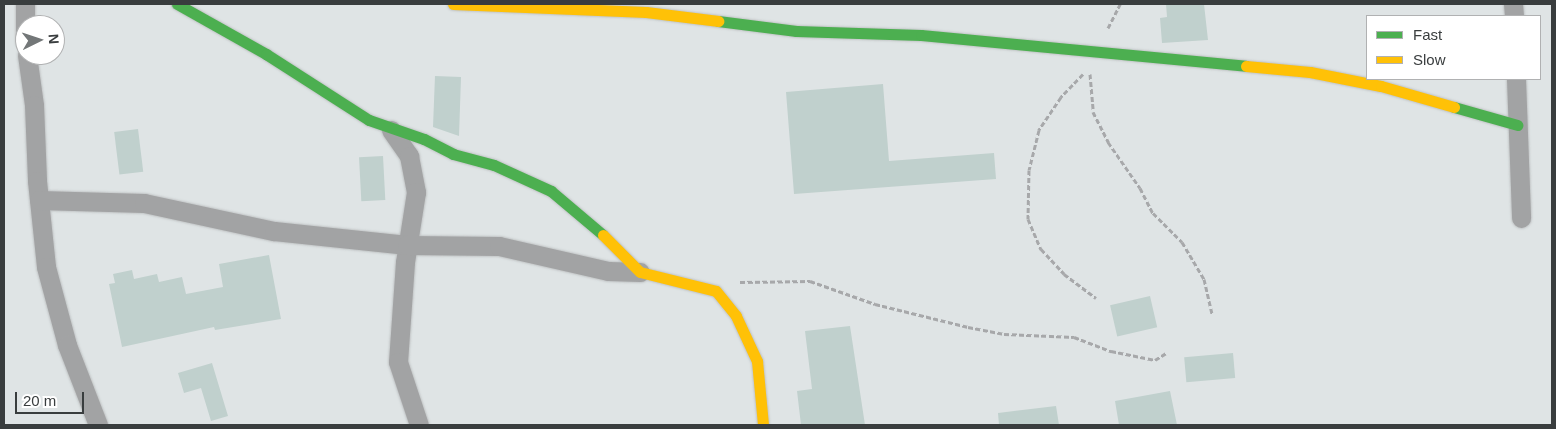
<!DOCTYPE html>
<html>
<head>
<meta charset="utf-8">
<style>
	body { margin:0 }
	#map { position:relative; width:1556px; height:429px; overflow:hidden; background:#dfe4e5; font-family:Helvetica,sans-serif }
	div>[style] { position:absolute }
	.building>* { inset:0; background:#c0d0cd; transform-origin:0 0 }
	.path>* { height:3px; margin-top:-1.5px; transform-origin:0; background:repeating-linear-gradient(90deg,#a7a8aa 0 5px,transparent 0 7.5px) }
	.roads { filter:drop-shadow(0 0 1px #bfc2c3) drop-shadow(0 0 1px #bfc2c3) }
	.street>* { height:19px; margin:-9.5px; padding:0 9.5px; transform-origin:9.5px; border-radius:9.5px; background:#a2a3a4 }
	.fast>* { height:11px; margin:-5.5px; padding:0 5.5px; transform-origin:5.5px; border-radius:5.5px; background:#4caf50 }
	.slow>* { height:11px; margin:-5.5px; padding:0 5.5px; transform-origin:5.5px; border-radius:5.5px; background:#ffc107 }
	span { translate:-50% -50%; white-space:nowrap; text-align:center; line-height:1.15; -webkit-text-stroke:4px #fff; paint-order:stroke }
	.frame { position:absolute; inset:0; border:5px solid #393d3e; pointer-events:none }
	.legend { position:absolute; left:1366px; top:15px; width:175px; height:65px; box-sizing:border-box; background:#fff; border:1px solid #b0b1b2; margin:0; padding:6px 9px; list-style:none; font-size:15px; color:#393d3e }
	.legend li { display:flex; align-items:center; gap:10px; height:25px }
	.legend b { width:25px; border:1px solid #b0b1b2 }
	.north { position:absolute; left:15px; top:15px; width:50px; height:50px; box-sizing:border-box; background:#fff; border:1px solid #b0b1b2; border-radius:50%; rotate:86deg; font-size:14px; font-weight:700; line-height:20px; text-align:center; color:#393d3e }
	.north::after { content:''; display:block; margin:auto; width:18px; height:22px; background:#737778; clip-path:polygon(50% 0,100% 100%,50% 72%,0 100%) }
	.scale { position:absolute; left:15px; top:392px; width:69px; height:22px; box-sizing:border-box; border:2px solid #393d3e; border-top:0; padding-left:6px; font-size:15px; line-height:18px; white-space:nowrap; color:#393d3e; -webkit-text-stroke:4px #fff; paint-order:stroke }
</style>
</head>
<body>
<div id="map">
	<div class="building">
		<div style="clip-path:polygon(1166px 4px,1204px 4px,1208px 40px,1162px 43px,1160px 18px,1167px 17px)"></div>
		<div style="clip-path:polygon(435px 76px,461px 77px,459px 136px,433px 127px)"></div>
		<div style="clip-path:polygon(883px 84px,889px 161px,994px 153px,996px 179px,794px 194px,786px 92px)"></div>
		<div style="left:138px;top:129px;width:43px;height:24px;rotate:83deg"></div>
		<div style="left:383px;top:156px;width:44px;height:24px;rotate:87deg"></div>
		<div style="clip-path:polygon(269px 255px,281px 319px,215px 330px,214px 327px,122px 347px,109px 284px,115px 283px,113px 274px,132px 270px,134px 279px,157px 274px,159px 282px,182px 277px,186px 294px,223px 287px,219px 264px)"></div>
		<div style="left:1150px;top:296px;width:32px;height:41px;rotate:77deg"></div>
		<div style="clip-path:polygon(850px 326px,865px 425px,801px 425px,797px 391px,812px 389px,805px 331px)"></div>
		<div style="left:1233px;top:353px;width:25px;height:49px;rotate:85deg"></div>
		<div style="clip-path:polygon(212px 363px,228px 416px,211px 421px,201px 388px,184px 393px,178px 373px)"></div>
		<div style="clip-path:polygon(1170px 391px,1177px 425px,1119px 425px,1115px 401px)"></div>
		<div style="clip-path:polygon(1056px 406px,1059px 425px,999px 425px,998px 413px)"></div>
	</div>
	<div class="path">
		<div style="left:1108px;top:28px;width:27px;rotate:-63deg"></div>
		<div style="left:1083px;top:74px;width:32px;rotate:134deg"></div>
		<div style="left:1061px;top:97px;width:40px;rotate:124deg"></div>
		<div style="left:1039px;top:130px;width:41px;rotate:104deg"></div>
		<div style="left:1029px;top:170px;width:49px;rotate:91.2deg"></div>
		<div style="left:1028px;top:219px;width:33px;rotate:67deg"></div>
		<div style="left:1041px;top:249px;width:34px;rotate:47deg"></div>
		<div style="left:1064px;top:274px;width:40px;rotate:37deg"></div>
		<div style="left:1090px;top:74px;width:38px;rotate:85deg"></div>
		<div style="left:1093px;top:112px;width:34px;rotate:63deg"></div>
		<div style="left:1108px;top:142px;width:56px;rotate:55.2deg"></div>
		<div style="left:1140px;top:188px;width:28px;rotate:63deg"></div>
		<div style="left:1153px;top:213px;width:41px;rotate:45deg"></div>
		<div style="left:1182px;top:242px;width:43px;rotate:59.3deg"></div>
		<div style="left:1204px;top:279px;width:37px;rotate:77deg"></div>
		<div style="left:740px;top:282px;width:70px;rotate:-0.8deg"></div>
		<div style="left:810px;top:281px;width:69px;rotate:19.5deg"></div>
		<div style="left:875px;top:304px;width:96px;rotate:13.9deg"></div>
		<div style="left:968px;top:327px;width:37px;rotate:11deg"></div>
		<div style="left:1004px;top:334px;width:70px;rotate:2.5deg"></div>
		<div style="left:1074px;top:337px;width:40px;rotate:21deg"></div>
		<div style="left:1111px;top:351px;width:45px;rotate:11.6deg"></div>
		<div style="left:1155px;top:360px;width:13px;rotate:-32deg"></div>
	</div>
	<div class="roads">
		<div class="street">
			<div style="left:1513px;top:4px;width:12px;rotate:85deg"></div>
			<div style="left:25px;top:41px;width:37px;rotate:-90deg"></div>
			<div style="left:27px;top:55px;width:50px;rotate:82deg"></div>
			<div style="left:34px;top:105px;width:76px;rotate:87.7deg"></div>
			<div style="left:37px;top:181px;width:86px;rotate:84deg"></div>
			<div style="left:46px;top:267px;width:81px;rotate:74.9deg"></div>
			<div style="left:67px;top:345px;width:86px;rotate:68.8deg"></div>
			<div style="left:1516px;top:79px;width:139px;rotate:87.9deg"></div>
			<div style="left:391px;top:130px;width:32px;rotate:55deg"></div>
			<div style="left:409px;top:156px;width:37px;rotate:79deg"></div>
			<div style="left:416px;top:192px;width:71px;rotate:98.9deg"></div>
			<div style="left:405px;top:262px;width:100px;rotate:94deg"></div>
			<div style="left:398px;top:362px;width:66px;rotate:71.6deg"></div>
			<div style="left:39px;top:200px;width:105px;rotate:1.6deg"></div>
			<div style="left:144px;top:203px;width:133px;rotate:12.2deg"></div>
			<div style="left:274px;top:231px;width:134px;rotate:6deg"></div>
			<div style="left:407px;top:245px;width:92px;rotate:0.6deg"></div>
			<div style="left:499px;top:246px;width:112px;rotate:12.9deg"></div>
			<div style="left:608px;top:271px;width:32px;rotate:2deg"></div>
		</div>
		<div class="fast">
			<div style="left:177px;top:4px;width:102px;rotate:29.3deg"></div>
			<div style="left:266px;top:54px;width:122px;rotate:32.7deg"></div>
			<div style="left:369px;top:120px;width:58px;rotate:19.1deg"></div>
			<div style="left:424px;top:139px;width:33px;rotate:27deg"></div>
			<div style="left:453px;top:154px;width:42px;rotate:15deg"></div>
			<div style="left:494px;top:165px;width:63px;rotate:24.5deg"></div>
			<div style="left:551px;top:191px;width:68px;rotate:40.2deg"></div>
			<div style="left:718px;top:21px;width:79px;rotate:7.3deg"></div>
			<div style="left:796px;top:31px;width:125px;rotate:1.8deg"></div>
			<div style="left:921px;top:35px;width:326px;rotate:5.4deg"></div>
			<div style="left:1454px;top:107px;width:66px;rotate:15.9deg"></div>
		</div>
		<div class="slow">
			<div style="left:453px;top:4px;width:193px;rotate:2.4deg"></div>
			<div style="left:646px;top:12px;width:73px;rotate:7.1deg"></div>
			<div style="left:1246px;top:66px;width:64px;rotate:5.4deg"></div>
			<div style="left:1310px;top:72px;width:72px;rotate:11.2deg"></div>
			<div style="left:1381px;top:86px;width:76px;rotate:16deg"></div>
			<div style="left:603px;top:235px;width:52px;rotate:45deg"></div>
			<div style="left:640px;top:272px;width:78px;rotate:14deg"></div>
			<div style="left:716px;top:291px;width:32px;rotate:51deg"></div>
			<div style="left:736px;top:316px;width:50px;rotate:65deg"></div>
			<div style="left:757px;top:361px;width:64px;rotate:84.6deg"></div>
		</div>
	</div>
	<div class="frame"></div>
	<ul class="legend">
	<li><b style="height:6px;background:#4caf50"></b>Fast</li>
	<li><b style="height:6px;background:#ffc107"></b>Slow</li>
	</ul>
	<div class="north">N</div>
	<div class="scale">20 m</div>
</div>
</body>
</html>
